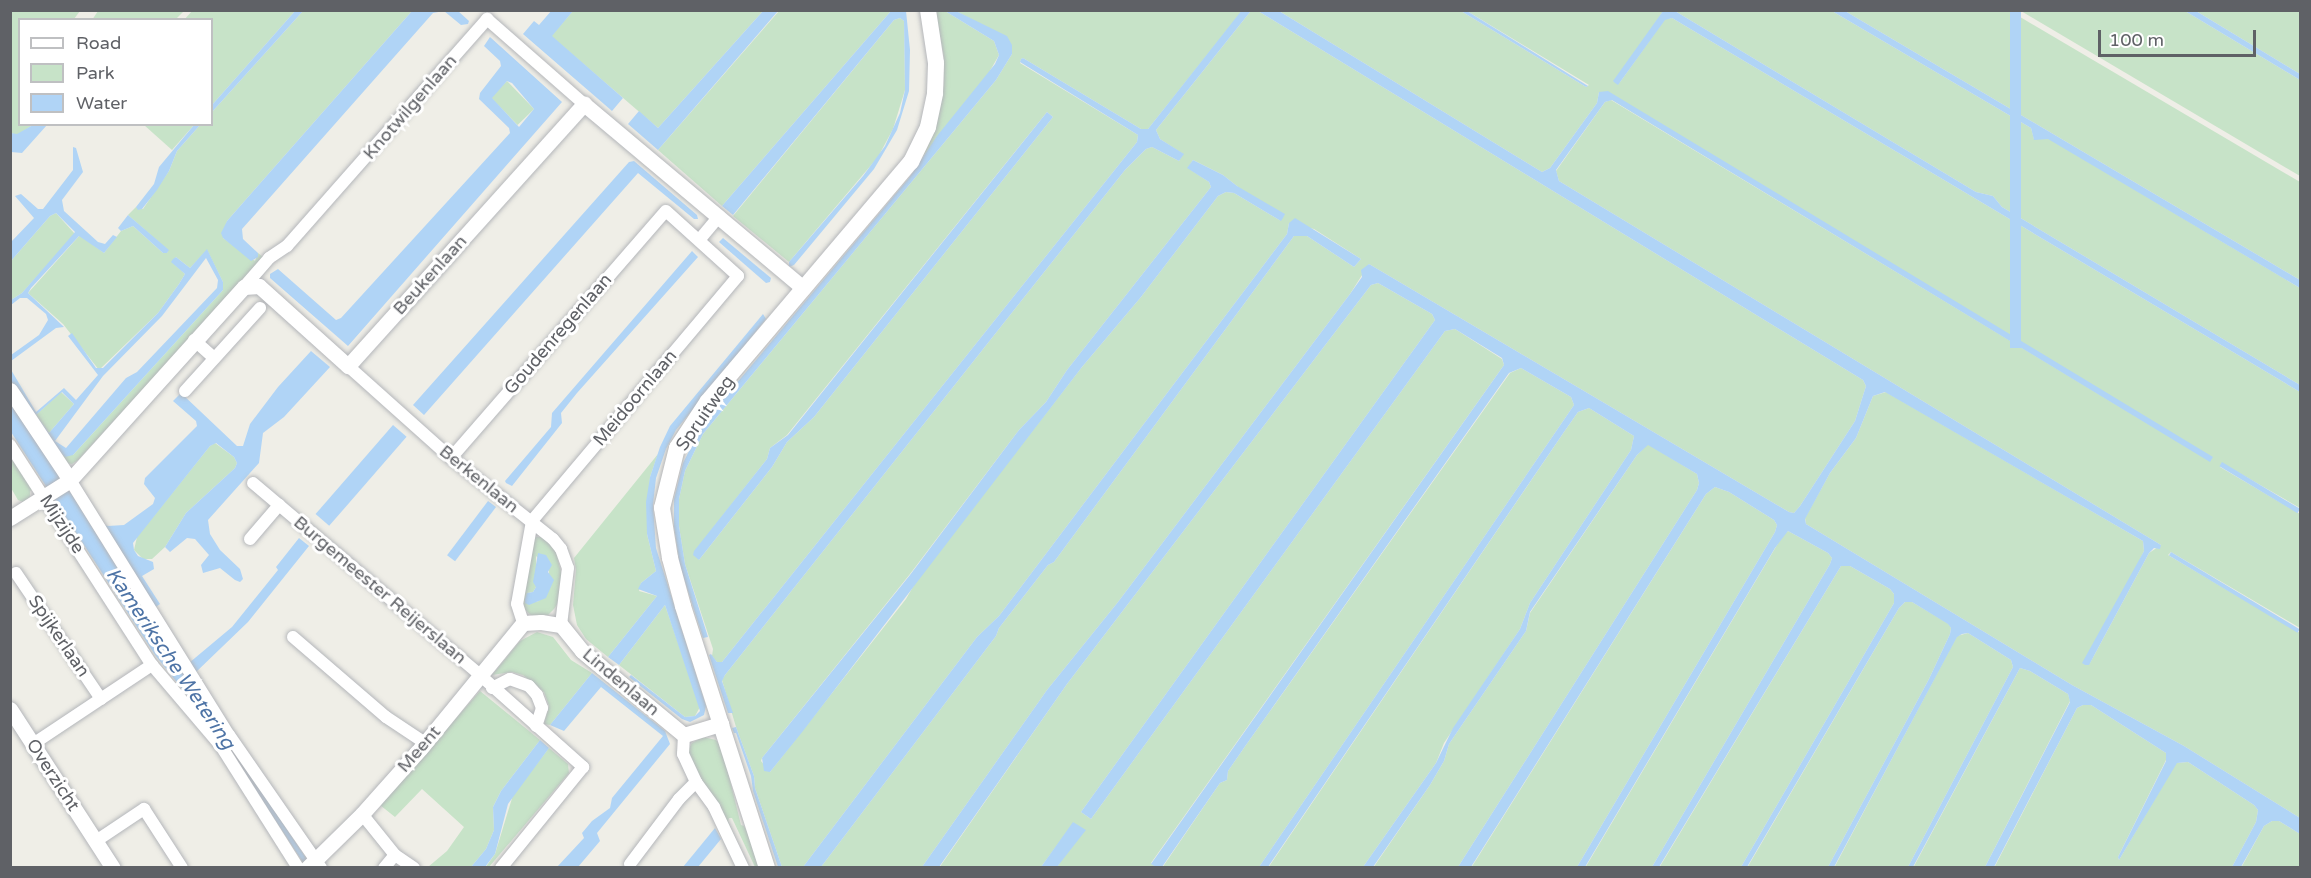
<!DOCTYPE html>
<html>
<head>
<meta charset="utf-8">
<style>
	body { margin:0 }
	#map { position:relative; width:2311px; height:878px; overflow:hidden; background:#efeee7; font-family:"Varela Round",sans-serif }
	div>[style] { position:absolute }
	.green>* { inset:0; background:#c7e3c8; transform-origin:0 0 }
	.water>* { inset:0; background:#b0d4f6; transform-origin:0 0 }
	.roads { filter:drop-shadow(0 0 2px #b4b6ba) drop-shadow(0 0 2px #b4b6ba) }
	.minor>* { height:12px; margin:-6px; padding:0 6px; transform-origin:6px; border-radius:6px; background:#fff }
	.tertiary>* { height:15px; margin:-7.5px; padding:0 7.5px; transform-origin:7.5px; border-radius:7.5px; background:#fff }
	.secondary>* { height:16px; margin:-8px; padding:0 8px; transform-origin:8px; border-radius:8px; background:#fff }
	span { translate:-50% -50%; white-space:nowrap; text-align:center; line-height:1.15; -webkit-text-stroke:6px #fff; paint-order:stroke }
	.street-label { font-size:18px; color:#5f6166 }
	.water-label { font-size:20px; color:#4e74a6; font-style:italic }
	.frame { position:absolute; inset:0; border:12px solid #5f6166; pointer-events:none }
	.legend { position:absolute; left:18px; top:18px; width:195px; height:108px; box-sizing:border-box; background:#fff; border:2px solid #bfc0c2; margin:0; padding:8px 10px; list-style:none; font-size:18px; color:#5f6166 }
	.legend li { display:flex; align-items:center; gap:12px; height:30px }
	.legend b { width:30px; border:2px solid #bfc0c2 }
	.scale { position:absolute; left:2098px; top:30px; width:158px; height:27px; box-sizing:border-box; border:3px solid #5f6166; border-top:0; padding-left:8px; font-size:18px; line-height:21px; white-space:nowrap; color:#5f6166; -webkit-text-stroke:4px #fff; paint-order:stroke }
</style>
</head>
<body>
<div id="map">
	<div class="green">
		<div style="clip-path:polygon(11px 11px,80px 11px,74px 19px,20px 20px,20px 124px,33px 125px,17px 135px,11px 133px)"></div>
		<div style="clip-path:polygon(98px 11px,184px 11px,176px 19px,92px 20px)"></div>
		<div style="clip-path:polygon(192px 11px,295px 11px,212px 105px,212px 20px,184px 20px)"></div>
		<div style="clip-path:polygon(303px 11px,412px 11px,227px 221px,223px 238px,255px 261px,258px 253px,264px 258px,78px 460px,72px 464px,66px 463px,53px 450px,73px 455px,223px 290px,223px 282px,207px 250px,190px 268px,176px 257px,172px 262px,185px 274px,179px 284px,158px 313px,99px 370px,63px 324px,28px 293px,80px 235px,104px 253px,121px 231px,133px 226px,163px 253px,167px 253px,168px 250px,128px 215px,136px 207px,143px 209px,169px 171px,177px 151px,200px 125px,212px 124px,212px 112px)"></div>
		<div style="clip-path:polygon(573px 11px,763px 11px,658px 128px,551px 36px)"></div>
		<div style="clip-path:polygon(779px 11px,891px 11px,722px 206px,658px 150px)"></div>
		<div style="clip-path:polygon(935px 11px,945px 11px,994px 41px,999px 55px,987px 76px,920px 160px,927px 148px,939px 112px,944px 84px,944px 57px)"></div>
		<div style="clip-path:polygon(evenodd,956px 11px,1242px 11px,1148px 129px,1141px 129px,1023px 58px,1021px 59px,1020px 63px,1138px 135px,1137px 142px,722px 662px,717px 662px,712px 656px,713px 649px,685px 564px,679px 526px,679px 499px,685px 471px,703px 434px,996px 80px,1012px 54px,980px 24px,956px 11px,1047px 112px,1053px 117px,814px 417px,787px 442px,772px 467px,699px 560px,695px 551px,767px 459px,770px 448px,787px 435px,1047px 112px)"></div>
		<div style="clip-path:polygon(evenodd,1258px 11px,1863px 380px,1866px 386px,1855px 421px,1800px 506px,1794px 513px,1789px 512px,1369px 264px,1350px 294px,1118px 602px,1047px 690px,922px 867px,821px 867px,996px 636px,999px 628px,1048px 565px,1054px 562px,1294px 236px,1307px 236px,1354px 267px,1361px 259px,1314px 229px,1289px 223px,1287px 234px,999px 616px,977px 637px,803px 867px,782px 867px,755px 788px,754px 776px,736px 727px,722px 680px,725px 675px,1125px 170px,1146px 149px,1152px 147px,1179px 161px,1183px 154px,1160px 139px,1156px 130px,1250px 12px,1258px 11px,1193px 160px,1223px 175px,1281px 221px,1234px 193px,1226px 192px,1218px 196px,1141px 297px,1082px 367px,918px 578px,906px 599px,770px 772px,761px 761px,762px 758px,910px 574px,1019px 430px,1046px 402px,1067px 370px,1211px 187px,1209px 182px,1188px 168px,1193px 160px)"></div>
		<div style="clip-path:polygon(1279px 11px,1461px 11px,1586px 87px,1589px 85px,1467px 11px,1663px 11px,1618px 85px,1665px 19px,1672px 18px,2300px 392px,2300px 508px,2222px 463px,2220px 467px,2300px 514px,2300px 628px,2171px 552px,2168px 555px,2300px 633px,2300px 818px,2184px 746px,2072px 685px,1806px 524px,1805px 518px,1830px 473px,1856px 438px,1873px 396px,1886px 392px,2143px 541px,2144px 551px,2089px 665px,2149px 553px,2161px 545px,1559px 181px,1556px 171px,1605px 102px,1611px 100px,2211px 462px,1599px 92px,1597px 103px,1550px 168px,1542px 172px)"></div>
		<div style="clip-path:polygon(1675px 11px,1832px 11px,2031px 128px,2034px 139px,2048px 138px,2300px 288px,2300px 385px,2002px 207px,1993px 196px,1976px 192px)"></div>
		<div style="clip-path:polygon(1845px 11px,2010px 11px,2300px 182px,2300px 280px)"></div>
		<div style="clip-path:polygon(2021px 11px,2185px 11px,2300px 80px,2300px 176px)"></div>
		<div style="clip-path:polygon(2196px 11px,2300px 11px,2300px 74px)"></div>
		<div style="clip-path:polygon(900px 18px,904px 21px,905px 90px,893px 129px,878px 157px,789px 262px,733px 216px,894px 20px)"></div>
		<div style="left:507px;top:81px;width:39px;height:23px;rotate:46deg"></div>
		<div style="clip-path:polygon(144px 125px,194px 125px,172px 150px)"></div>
		<div style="clip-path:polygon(56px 213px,75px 234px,22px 293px,11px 300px,11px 261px,50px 216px)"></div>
		<div style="clip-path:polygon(1378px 283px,1432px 314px,1435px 320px,1081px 812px,1091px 819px,1445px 331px,1455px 329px,1502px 359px,1504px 365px,1151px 863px,1156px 867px,1057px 867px,1066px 854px,1074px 822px,1041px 867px,939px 868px,1067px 684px,1371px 285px)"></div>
		<div style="clip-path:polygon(1521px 368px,1571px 397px,1574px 405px,1259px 867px,1162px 868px,1220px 783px,1227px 780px,1228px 771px,1246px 745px,1510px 373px)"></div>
		<div style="clip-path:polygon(61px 392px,74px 404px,49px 433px,36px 415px)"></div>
		<div style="clip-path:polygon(1589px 408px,1634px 436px,1631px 450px,1530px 603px,1520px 629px,1444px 743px,1436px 763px,1363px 867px,1268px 868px,1564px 432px,1578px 412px)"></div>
		<div style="clip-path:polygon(215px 443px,234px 457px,237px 463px,235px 468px,186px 513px,165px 547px,152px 559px,143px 559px,134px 550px,137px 537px,210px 446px)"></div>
		<div style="clip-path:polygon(1648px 444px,1697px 474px,1699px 483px,1697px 490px,1458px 867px,1373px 868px,1430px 785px,1444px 761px,1449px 744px,1526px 631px,1530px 613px,1637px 455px)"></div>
		<div style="clip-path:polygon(10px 451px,35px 488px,30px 491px,30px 497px,23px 502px,18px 500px,11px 488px)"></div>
		<div style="clip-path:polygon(658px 454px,650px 477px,647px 534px,656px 571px,641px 583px,639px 591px,657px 596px,608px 657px,586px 639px,577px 625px,573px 605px,576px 570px,574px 558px)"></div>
		<div style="clip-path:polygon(1715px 487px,1729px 492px,1774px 520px,1777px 525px,1775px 532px,1577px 867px,1471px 868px,1706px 494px)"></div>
		<div style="clip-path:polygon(1788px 531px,1828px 553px,1832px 558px,1830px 564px,1652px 867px,1585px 868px,1783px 535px)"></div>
		<div style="clip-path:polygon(evenodd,536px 537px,543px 537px,556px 551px,562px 577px,558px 603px,554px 609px,548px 615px,532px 616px,524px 609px,523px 601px,533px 540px,536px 537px,536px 556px,549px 568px,549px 576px,539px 601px,535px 602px,527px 593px,533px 592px,536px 587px,536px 556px)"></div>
		<div style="clip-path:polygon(1841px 566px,1850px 566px,1890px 589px,1894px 594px,1894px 603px,1741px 867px,1659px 868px)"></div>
		<div style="clip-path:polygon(1905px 602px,1912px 602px,1949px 624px,1951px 628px,1950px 634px,1929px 679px,1828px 867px,1747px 868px,1899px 608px)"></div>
		<div style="clip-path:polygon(665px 605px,700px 707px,695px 716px,685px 717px,619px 665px)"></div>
		<div style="clip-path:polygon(537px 632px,553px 637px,571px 660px,592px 673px,550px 725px,544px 724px,549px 706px,544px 692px,523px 675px,512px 672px,492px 675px,520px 641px)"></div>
		<div style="clip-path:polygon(1968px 633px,2011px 660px,2013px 667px,1908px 867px,1834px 868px,1957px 636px)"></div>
		<div style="clip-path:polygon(2020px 668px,2030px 671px,2068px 694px,2070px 701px,1985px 867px,1913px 868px)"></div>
		<div style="clip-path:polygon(480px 691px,540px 740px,501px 791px,493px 807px,494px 830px,486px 849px,471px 867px,428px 867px,447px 851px,464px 827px,422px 789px,395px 817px,380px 805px)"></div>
		<div style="clip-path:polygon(2083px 705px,2091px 705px,2166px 753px,2166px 760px,2118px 857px,2119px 860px,2176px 763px,2188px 762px,2254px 805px,2258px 810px,2256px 822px,2232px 867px,1994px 868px,2077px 708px)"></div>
		<div style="clip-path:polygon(703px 737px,716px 740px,722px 748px,741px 825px,744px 826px,754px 844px,761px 867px,755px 867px,732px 818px,729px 818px,728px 821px,748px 867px,689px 763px,688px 750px,692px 743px)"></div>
		<div style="clip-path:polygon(549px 748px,568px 764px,569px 773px,489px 867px,485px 868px,495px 854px,513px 795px)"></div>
		<div style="clip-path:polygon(2272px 821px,2279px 821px,2300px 834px,2300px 867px,2241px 868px,2264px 826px)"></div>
	</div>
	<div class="water">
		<div style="clip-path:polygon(552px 10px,573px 11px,552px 36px,623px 98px,612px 111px,523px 34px,534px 21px,539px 25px)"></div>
		<div style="clip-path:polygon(1242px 10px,1279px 11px,1542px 172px,1550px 168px,1597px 103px,1599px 92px,1608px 91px,2213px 457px,2210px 462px,1612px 100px,1605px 102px,1556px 170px,1559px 181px,2161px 545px,2160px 549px,2154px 548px,2149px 553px,2089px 665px,2085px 665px,2082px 663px,2144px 551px,2143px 541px,1885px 392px,1873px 396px,1856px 438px,1830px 473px,1805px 519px,1806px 524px,2072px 685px,2184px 746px,2300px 818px,2300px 834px,2279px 821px,2272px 821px,2264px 826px,2241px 867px,2232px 867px,2256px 822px,2258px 810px,2254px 805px,2188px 762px,2177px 763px,2119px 860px,2118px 857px,2166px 761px,2166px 753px,2091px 705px,2083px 705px,2077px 708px,1994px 867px,1985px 867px,2070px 702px,2068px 694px,2030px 671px,2020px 668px,1913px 867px,1908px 867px,2013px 667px,2011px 660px,1968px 633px,1962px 634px,1957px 637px,1834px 867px,1828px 867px,1929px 679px,1950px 634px,1951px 628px,1948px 624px,1912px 602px,1905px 602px,1899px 608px,1747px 867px,1741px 867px,1894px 603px,1894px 594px,1890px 589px,1850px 566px,1841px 566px,1659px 867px,1652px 867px,1830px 564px,1832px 558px,1828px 553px,1788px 531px,1775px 548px,1585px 867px,1577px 867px,1775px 532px,1777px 525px,1774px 520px,1729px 492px,1715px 487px,1706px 494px,1471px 867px,1458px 867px,1697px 490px,1699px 483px,1697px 474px,1648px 445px,1637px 455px,1530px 612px,1526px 631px,1449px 744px,1444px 761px,1430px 785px,1373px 867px,1363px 867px,1436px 763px,1453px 728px,1520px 629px,1530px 603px,1631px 450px,1634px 436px,1589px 408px,1578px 412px,1564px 432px,1268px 867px,1259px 867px,1574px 405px,1571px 397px,1521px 368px,1509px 373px,1246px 745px,1228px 771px,1227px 780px,1220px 783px,1162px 867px,1156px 867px,1151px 864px,1504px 365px,1502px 358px,1455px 329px,1445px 331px,1091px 819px,1081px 812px,1435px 320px,1432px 314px,1378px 283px,1371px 285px,1067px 684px,939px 867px,922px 867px,1047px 690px,1118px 602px,1350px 294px,1362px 277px,1361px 270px,1369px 264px,1789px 512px,1794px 513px,1800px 506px,1855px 421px,1866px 386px,1863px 380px,1258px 11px,1250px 12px,1156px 130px,1160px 139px,1184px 154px,1179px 161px,1152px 147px,1146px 149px,1125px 170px,725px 675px,722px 681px,733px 713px,728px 713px,709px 655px,711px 654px,717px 662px,722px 662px,1137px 142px,1138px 135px,1020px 62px,1021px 59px,1023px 58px,1141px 129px,1148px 129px)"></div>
		<div style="clip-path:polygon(295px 11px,303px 11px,212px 112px,212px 105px)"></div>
		<div style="clip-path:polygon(412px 11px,458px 11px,469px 21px,468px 24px,461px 25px,444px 11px,433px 13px,242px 229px,243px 239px,258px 253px,258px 257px,251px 261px,223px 238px,221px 233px,227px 221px)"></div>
		<div style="clip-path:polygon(763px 11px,778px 11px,658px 150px,628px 124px,639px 111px,658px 128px)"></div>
		<div style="clip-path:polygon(891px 11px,906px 11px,910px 50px,909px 91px,897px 130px,874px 169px,794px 265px,789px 267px,789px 262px,863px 176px,885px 146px,900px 113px,905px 90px,904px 21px,900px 18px,894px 20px,733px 215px,722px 206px)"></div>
		<div style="clip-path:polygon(945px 11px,956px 11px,1007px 36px,1012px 45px,1012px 54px,996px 80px,703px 434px,685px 471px,679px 499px,679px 526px,685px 564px,708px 637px,703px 638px,680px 566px,674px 527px,674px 499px,683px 463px,703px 423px,909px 178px,937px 136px,995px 64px,999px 55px,994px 41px)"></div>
		<div style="clip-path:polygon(1461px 11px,1467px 11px,1588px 86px,1586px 87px)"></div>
		<div style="clip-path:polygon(1663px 11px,1675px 11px,1976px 192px,1993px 196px,2002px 207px,2300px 385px,2300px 392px,1672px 18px,1665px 20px,1618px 85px,1615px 83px,1613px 81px)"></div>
		<div style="clip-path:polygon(1832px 11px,1845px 11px,2300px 280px,2300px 288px,2048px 139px,2034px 140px,2031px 128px)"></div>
		<div style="left:2010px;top:11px;width:11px;height:337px"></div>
		<div style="clip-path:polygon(2185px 11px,2196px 11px,2300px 74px,2300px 80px)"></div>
		<div style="clip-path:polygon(evenodd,490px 37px,562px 102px,348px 346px,270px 278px,270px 274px,278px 269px,336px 320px,341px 318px,510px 133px,509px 128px,479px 99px,480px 93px,501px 66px,500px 61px,484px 46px,490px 37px,507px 81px,512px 83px,534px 109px,519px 127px,492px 98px,507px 81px)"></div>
		<div style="clip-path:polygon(1047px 112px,1053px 117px,814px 417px,787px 442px,772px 467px,699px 560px,693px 555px,694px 551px,767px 459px,770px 448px,788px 435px)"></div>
		<div style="clip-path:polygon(33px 125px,47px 125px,22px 153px,11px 152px,11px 133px,17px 134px)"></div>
		<div style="clip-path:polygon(194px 125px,200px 125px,177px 151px,169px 171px,157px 190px,142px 209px,138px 210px,136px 207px,154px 184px,159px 167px)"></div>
		<div style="clip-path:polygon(73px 147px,76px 148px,83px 172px,62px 200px,64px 211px,98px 242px,105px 244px,113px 235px,117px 237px,104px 253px,79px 236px,31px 288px,28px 293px,64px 327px,56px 328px,11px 361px,11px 355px,39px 335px,48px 320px,46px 314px,27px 298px,20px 298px,11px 305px,11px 300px,22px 293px,75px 232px,56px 213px,50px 216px,11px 261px,11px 242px,34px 218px,15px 196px,21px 194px,38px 209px,43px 209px,73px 170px)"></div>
		<div style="clip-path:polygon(1193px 160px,1223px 175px,1237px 186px,1285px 214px,1283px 218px,1281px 221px,1234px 193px,1226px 192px,1218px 196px,1141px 297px,1082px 367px,803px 731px,770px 772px,764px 771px,762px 758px,910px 575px,1019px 430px,1046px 402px,1067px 370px,1211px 187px,1209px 182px,1187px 168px)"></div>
		<div style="clip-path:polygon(634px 161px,697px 215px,698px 219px,694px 219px,638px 173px,424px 415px,413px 405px,629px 162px)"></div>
		<div style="clip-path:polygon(128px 215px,169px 250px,167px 253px,163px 253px,133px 226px,121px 231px,118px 228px)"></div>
		<div style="clip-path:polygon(1295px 218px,1361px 259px,1354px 267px,1307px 236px,1294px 236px,1054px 562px,1048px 565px,999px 628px,996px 636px,821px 867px,803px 867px,977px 637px,999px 616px,1287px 234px,1289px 223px)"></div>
		<div style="clip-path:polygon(723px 238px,771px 278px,770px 282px,766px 283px,719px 242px)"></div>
		<div style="clip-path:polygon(evenodd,207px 249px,223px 282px,223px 290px,73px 455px,65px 457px,52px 444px,32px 415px,11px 381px,10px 368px,36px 412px,64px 388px,76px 400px,98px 375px,68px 336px,72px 333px,96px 368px,103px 368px,158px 313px,179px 284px,185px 274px,171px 262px,173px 259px,176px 257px,190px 268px,207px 249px,206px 258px,218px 280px,217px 288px,137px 372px,126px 378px,66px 448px,55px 441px,103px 376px,162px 316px,206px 258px,207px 249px,62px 392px,74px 404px,49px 433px,36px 415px,62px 392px)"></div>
		<div style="clip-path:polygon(692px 251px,698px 257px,577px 393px,561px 413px,562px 423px,512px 486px,506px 483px,505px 481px,551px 427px,552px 413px)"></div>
		<div style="clip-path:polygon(763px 314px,766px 319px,676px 430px,666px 449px,656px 478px,653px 505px,656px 548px,706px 706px,704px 715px,690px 722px,682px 719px,629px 677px,631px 675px,685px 717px,695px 716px,700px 711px,665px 605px,619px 665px,608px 657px,657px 596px,638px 589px,641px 583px,656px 571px,647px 534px,646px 502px,650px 477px,660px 447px,670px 426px)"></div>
		<div style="clip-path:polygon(311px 351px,330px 367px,284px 417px,263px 433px,259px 463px,208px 520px,210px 534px,220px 550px,240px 569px,243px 579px,240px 582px,235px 580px,220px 568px,203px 573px,201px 565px,209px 555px,195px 539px,187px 538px,170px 552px,165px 547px,186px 513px,235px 468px,237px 463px,234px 457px,216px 443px,210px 446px,133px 543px,134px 550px,138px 556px,153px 562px,154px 569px,142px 576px,160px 604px,153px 609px,99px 523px,108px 526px,124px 525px,153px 504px,155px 498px,144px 484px,145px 478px,197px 426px,196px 421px,173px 401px,181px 393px,237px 446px,243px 446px,250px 424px,278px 387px)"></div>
		<div style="clip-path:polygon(10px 403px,69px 490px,186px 678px,312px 867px,306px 867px,223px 740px,155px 655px,11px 432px)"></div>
		<div style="left:393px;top:425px;width:18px;height:118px;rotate:41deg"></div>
		<div style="left:2222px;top:462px;width:91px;height:5px;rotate:31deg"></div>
		<div style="left:488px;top:501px;width:10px;height:68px;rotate:37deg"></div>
		<div style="clip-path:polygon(299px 538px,309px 546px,248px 622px,195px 673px,189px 663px,232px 627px,278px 570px,276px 567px)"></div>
		<div style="left:2171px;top:552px;width:150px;height:4px;rotate:31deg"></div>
		<div style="clip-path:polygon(538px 553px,546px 555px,552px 565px,548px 572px,554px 580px,546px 598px,529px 605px,525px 603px,525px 599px,527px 593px,533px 592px,536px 587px,533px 582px)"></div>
		<div style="clip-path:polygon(592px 673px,665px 731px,670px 744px,597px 833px,600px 841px,578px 867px,557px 867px,584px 838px,582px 833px,592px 821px,610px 808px,612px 798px,663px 736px,601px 687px,564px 731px,550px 725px)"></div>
		<div style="clip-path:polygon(736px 727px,754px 776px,755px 788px,782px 867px,778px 867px,753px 791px,751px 776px,736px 733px,734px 733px,732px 728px)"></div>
		<div style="clip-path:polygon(540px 740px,549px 748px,508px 804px,495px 854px,485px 867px,471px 867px,486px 849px,494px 830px,493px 807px,501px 791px)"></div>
		<div style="clip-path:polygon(1073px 822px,1086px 830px,1057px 867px,1041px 867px)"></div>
		<div style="clip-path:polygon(715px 828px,721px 839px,698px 867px,683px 867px)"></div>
	</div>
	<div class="roads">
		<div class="minor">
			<div style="left:700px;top:239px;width:30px;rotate:-50deg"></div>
			<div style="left:244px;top:287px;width:38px;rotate:-49deg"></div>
			<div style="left:269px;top:258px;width:22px;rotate:-34deg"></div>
			<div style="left:287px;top:246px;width:303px;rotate:-48.6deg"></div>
			<div style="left:487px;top:19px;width:129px;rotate:41.2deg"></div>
			<div style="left:194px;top:340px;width:27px;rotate:42deg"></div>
			<div style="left:348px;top:366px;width:138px;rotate:41.8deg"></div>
			<div style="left:451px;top:458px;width:130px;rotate:38.5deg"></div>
			<div style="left:553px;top:539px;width:13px;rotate:51deg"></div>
			<div style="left:561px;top:549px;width:20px;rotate:70deg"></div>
			<div style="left:568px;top:568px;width:57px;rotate:97deg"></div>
			<div style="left:185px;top:391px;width:112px;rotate:-47.9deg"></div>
			<div style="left:10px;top:445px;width:262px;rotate:57.2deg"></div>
			<div style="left:152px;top:665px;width:106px;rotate:49.6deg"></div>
			<div style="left:221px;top:746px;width:144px;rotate:57.7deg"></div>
			<div style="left:451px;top:458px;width:327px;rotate:-49deg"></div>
			<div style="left:666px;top:211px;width:97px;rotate:42.1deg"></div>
			<div style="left:738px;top:276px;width:320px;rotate:130.1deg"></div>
			<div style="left:532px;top:521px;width:84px;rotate:100.2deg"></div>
			<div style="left:517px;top:604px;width:20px;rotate:72deg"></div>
			<div style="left:70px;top:480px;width:301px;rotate:58.1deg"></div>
			<div style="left:229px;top:735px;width:162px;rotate:55.3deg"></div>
			<div style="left:253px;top:483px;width:299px;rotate:40.2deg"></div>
			<div style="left:481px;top:676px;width:137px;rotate:41.7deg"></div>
			<div style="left:583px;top:767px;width:130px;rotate:129.1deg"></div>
			<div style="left:250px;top:539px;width:45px;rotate:-49.5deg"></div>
			<div style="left:16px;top:573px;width:152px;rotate:56deg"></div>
			<div style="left:293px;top:637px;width:123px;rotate:40.7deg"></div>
			<div style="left:386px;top:717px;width:47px;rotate:33.7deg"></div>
			<div style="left:492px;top:688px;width:20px;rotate:-27deg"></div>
			<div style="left:510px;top:679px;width:20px;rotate:20deg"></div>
			<div style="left:529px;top:686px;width:12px;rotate:48deg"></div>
			<div style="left:537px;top:695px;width:14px;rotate:69deg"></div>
			<div style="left:542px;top:708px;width:19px;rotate:108deg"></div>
			<div style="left:684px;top:735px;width:19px;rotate:93deg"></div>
			<div style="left:683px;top:754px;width:31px;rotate:65deg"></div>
			<div style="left:696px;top:782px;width:31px;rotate:54deg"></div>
			<div style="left:714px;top:807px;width:68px;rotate:64.6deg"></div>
			<div style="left:33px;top:744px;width:143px;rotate:-33.6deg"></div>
			<div style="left:362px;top:814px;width:53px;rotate:51.2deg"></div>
			<div style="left:395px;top:855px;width:23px;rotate:34deg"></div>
			<div style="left:96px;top:841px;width:58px;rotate:-33.7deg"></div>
			<div style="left:144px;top:809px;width:70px;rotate:57.2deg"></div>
			<div style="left:630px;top:864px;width:81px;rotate:-53deg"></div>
			<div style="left:679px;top:799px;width:24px;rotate:-45deg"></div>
			<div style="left:384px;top:868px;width:17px;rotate:-50deg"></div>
		</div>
		<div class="tertiary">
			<div style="left:10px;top:390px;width:108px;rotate:56.3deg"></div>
			<div style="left:10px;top:518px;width:71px;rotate:-32.3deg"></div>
			<div style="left:70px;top:480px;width:260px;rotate:-48deg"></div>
			<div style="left:244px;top:287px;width:15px;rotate:-4deg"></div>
			<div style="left:259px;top:286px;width:120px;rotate:42deg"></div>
			<div style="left:348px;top:366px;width:353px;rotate:-48deg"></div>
			<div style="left:584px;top:104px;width:286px;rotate:40deg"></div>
			<div style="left:10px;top:709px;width:189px;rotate:57.1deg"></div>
			<div style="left:307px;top:868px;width:77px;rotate:-44.5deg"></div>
			<div style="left:362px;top:814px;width:87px;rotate:-48.3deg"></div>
			<div style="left:420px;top:749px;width:163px;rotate:-50.7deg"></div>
			<div style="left:523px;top:623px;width:18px;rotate:-3deg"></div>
			<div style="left:541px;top:622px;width:20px;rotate:9deg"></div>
			<div style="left:561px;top:625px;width:33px;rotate:51deg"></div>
			<div style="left:582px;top:651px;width:132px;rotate:39.5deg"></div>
			<div style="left:684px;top:735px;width:39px;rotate:-17deg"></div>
		</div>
		<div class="secondary">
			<div style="left:767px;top:868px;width:275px;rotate:-107.8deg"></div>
			<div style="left:683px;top:606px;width:50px;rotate:-105.2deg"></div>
			<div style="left:670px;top:558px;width:51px;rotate:-99.1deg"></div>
			<div style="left:662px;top:508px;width:62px;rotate:-76deg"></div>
			<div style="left:677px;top:448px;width:56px;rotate:-56.6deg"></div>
			<div style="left:708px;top:401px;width:314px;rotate:-49.7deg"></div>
			<div style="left:911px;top:162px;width:39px;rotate:-64deg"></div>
			<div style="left:928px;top:127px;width:35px;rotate:-78deg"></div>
			<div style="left:935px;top:93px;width:30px;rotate:-88deg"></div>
			<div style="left:936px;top:63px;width:54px;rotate:-98.6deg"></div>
		</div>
	</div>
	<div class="street-label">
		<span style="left:410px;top:107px;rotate:-49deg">Knotwilgenlaan</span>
		<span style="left:430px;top:275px;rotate:-48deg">Beukenlaan</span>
		<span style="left:558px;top:334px;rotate:-49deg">Goudenregenlaan</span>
		<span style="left:635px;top:398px;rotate:-50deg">Meidoornlaan</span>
		<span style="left:705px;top:413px;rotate:-55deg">Spruitweg</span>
		<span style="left:479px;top:479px;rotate:39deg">Berkenlaan</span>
		<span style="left:62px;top:524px;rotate:57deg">Mijzijde</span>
		<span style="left:380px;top:590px;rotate:40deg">Burgemeester Reijerslaan</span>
		<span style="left:59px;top:636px;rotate:56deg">Spijkerlaan</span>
		<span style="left:621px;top:682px;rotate:40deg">Lindenlaan</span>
		<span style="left:419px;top:749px;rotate:-49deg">Meent</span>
		<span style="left:53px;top:775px;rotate:57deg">Overzicht</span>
	</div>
	<div class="water-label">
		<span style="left:170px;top:659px;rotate:56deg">Kameriksche Wetering</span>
	</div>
	<div class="frame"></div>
	<ul class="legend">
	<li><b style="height:8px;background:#fff"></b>Road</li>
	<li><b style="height:16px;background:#c7e3c8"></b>Park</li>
	<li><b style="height:16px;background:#b0d4f6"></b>Water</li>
	</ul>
	<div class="scale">100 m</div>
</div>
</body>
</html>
